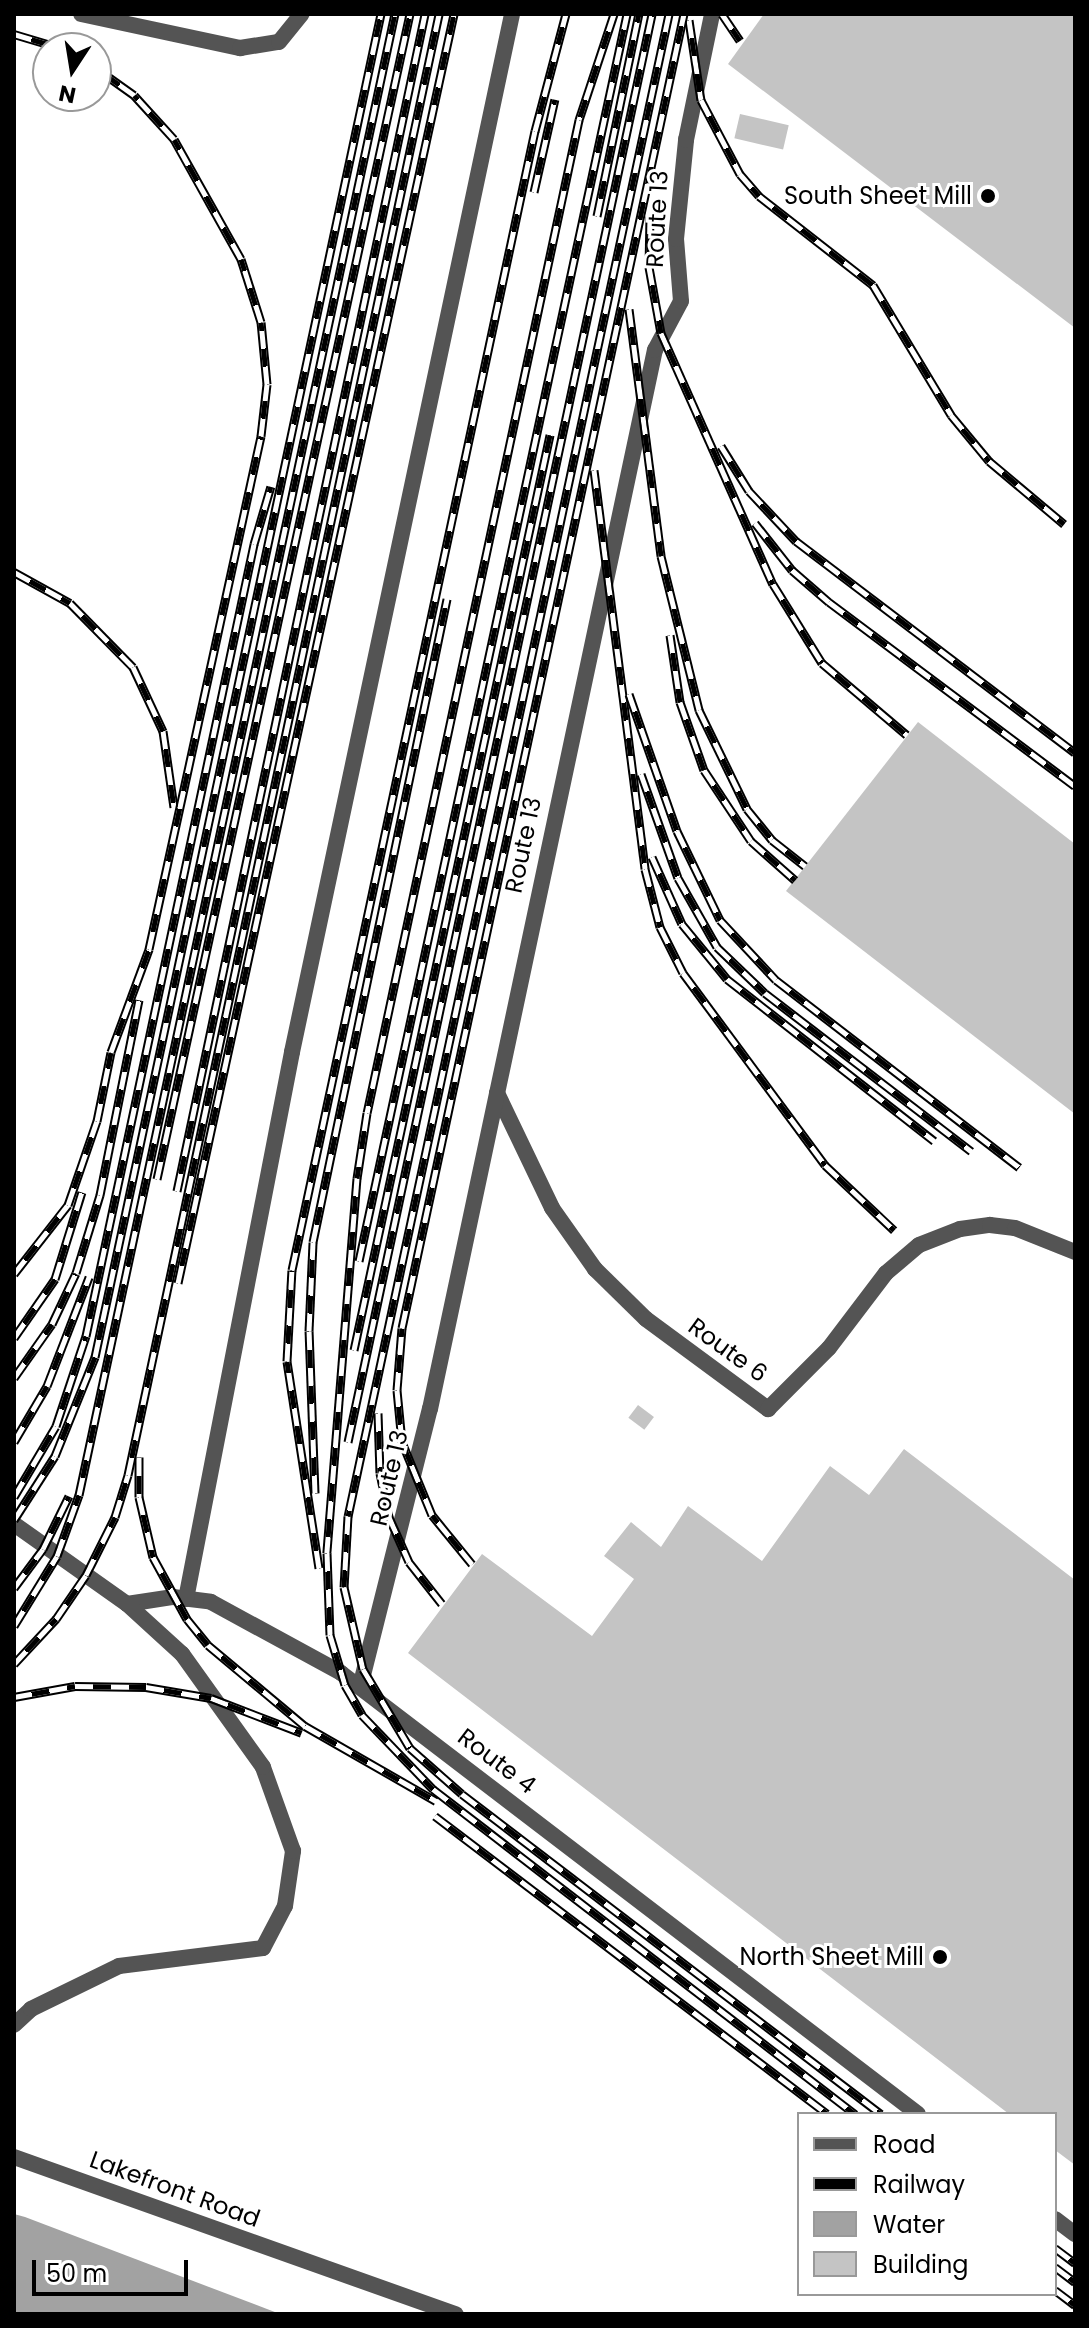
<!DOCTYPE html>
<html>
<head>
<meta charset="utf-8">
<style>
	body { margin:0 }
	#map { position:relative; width:1089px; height:2328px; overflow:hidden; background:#fff; font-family:Poppins,sans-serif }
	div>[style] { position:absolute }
	.water>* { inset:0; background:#a2a2a2 }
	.building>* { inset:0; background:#c4c4c4; transform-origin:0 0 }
	.minor>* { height:16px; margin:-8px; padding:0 8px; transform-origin:8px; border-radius:8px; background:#545454 }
	.rail>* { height:9px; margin-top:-4.5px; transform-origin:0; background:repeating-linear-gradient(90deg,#fff 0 18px,#000 0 36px); box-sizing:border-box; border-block:2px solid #000 }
	.dots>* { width:22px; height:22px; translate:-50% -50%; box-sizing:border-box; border:4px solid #fff; border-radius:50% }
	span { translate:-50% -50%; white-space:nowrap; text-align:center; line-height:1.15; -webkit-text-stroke:6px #fff; paint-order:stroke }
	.poi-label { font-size:24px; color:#000 }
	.right { translate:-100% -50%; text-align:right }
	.street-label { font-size:24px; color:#000 }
	.frame { position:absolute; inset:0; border:16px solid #000; pointer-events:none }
	.legend { position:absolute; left:797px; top:2112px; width:260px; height:184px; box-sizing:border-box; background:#fff; border:2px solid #999; margin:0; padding:10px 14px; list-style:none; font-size:24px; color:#000 }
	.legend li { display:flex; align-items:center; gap:16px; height:40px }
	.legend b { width:40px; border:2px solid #999 }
	.north { position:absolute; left:32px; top:32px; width:80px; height:80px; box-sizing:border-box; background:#fff; border:2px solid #999; border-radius:50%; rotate:192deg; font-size:22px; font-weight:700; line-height:32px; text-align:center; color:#000 }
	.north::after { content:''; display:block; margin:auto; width:28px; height:36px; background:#000; clip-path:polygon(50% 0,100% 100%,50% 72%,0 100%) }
	.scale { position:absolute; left:32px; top:2260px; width:156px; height:36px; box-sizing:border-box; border:4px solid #000; border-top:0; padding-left:10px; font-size:24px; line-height:28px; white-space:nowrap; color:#000; -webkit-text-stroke:6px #fff; paint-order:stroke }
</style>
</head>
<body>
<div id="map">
	<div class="water">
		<div style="clip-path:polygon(14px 2214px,25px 2217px,280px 2314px,14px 2314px)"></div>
	</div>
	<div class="building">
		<div style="clip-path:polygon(764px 14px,1075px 14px,1075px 328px,728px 64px)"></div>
		<div style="left:740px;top:114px;width:50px;height:25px;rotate:13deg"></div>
		<div style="clip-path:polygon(918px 722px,1075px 844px,1075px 1114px,786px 891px)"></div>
		<div style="left:638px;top:1405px;width:20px;height:16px;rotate:37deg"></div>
		<div style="clip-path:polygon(904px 1449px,1075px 1580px,1075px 2165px,1055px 2150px,1055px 2114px,1009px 2114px,408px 1653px,482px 1554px,592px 1636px,634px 1579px,604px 1556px,631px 1522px,661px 1547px,688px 1506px,762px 1561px,830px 1466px,869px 1495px)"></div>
	</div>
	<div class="minor">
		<div style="left:81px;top:14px;width:163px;rotate:12.1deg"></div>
		<div style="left:240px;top:48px;width:39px;rotate:-9deg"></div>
		<div style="left:279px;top:42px;width:36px;rotate:-51deg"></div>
		<div style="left:497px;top:1093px;width:127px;rotate:64.4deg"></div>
		<div style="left:552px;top:1208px;width:75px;rotate:54.8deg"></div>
		<div style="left:595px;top:1269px;width:71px;rotate:44.4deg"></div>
		<div style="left:646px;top:1319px;width:152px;rotate:36.4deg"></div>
		<div style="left:768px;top:1409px;width:86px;rotate:-45deg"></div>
		<div style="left:829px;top:1348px;width:94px;rotate:-52.8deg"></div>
		<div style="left:886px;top:1273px;width:43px;rotate:-40.3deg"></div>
		<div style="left:919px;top:1245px;width:44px;rotate:-21.3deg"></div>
		<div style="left:960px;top:1229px;width:30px;rotate:-8deg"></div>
		<div style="left:990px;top:1225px;width:25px;rotate:7deg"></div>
		<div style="left:1015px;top:1228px;width:65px;rotate:21.8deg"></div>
		<div style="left:14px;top:1524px;width:138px;rotate:35.3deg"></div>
		<div style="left:127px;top:1604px;width:47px;rotate:-8.7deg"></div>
		<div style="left:173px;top:1597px;width:38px;rotate:7deg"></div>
		<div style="left:211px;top:1602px;width:148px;rotate:28.6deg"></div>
		<div style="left:341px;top:1673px;width:726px;rotate:37.39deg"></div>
		<div style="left:186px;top:1599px;width:557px;rotate:-79.03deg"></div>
		<div style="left:292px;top:1052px;width:1061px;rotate:-78.03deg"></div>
		<div style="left:360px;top:1687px;width:287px;rotate:-75.9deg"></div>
		<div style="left:430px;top:1409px;width:1083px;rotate:-78.01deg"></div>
		<div style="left:655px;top:350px;width:55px;rotate:-62deg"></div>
		<div style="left:681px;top:301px;width:62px;rotate:-94.6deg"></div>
		<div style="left:676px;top:239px;width:100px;rotate:-84.2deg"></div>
		<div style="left:686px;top:140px;width:129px;rotate:-78.3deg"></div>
		<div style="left:14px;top:2025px;width:23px;rotate:-43deg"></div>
		<div style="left:31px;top:2009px;width:98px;rotate:-26deg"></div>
		<div style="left:119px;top:1966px;width:145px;rotate:-7.1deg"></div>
		<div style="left:263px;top:1948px;width:47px;rotate:-62.4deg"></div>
		<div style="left:285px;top:1906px;width:56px;rotate:-81.7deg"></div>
		<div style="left:293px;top:1851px;width:89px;rotate:-109.7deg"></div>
		<div style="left:263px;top:1767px;width:139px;rotate:-125.6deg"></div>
		<div style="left:182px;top:1654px;width:74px;rotate:-137.7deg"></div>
		<div style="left:14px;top:2157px;width:469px;rotate:19.6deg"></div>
		<div style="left:1055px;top:2219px;width:25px;rotate:37deg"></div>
	</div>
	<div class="rail">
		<div style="left:614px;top:14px;width:112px;rotate:108.3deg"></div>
		<div style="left:579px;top:120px;width:1015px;rotate:102.05deg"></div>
		<div style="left:367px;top:1113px;width:66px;rotate:98.7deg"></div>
		<div style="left:357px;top:1178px;width:376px;rotate:94.6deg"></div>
		<div style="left:327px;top:1553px;width:82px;rotate:87.9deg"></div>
		<div style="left:330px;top:1635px;width:52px;rotate:73.3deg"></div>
		<div style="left:345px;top:1685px;width:34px;rotate:60deg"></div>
		<div style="left:362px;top:1715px;width:103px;rotate:46.2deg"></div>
		<div style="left:433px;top:1789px;width:533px;rotate:37.6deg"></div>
		<div style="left:669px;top:14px;width:1536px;rotate:102.06deg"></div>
		<div style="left:348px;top:1516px;width:71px;rotate:93.2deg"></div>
		<div style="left:344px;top:1587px;width:84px;rotate:77deg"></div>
		<div style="left:363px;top:1669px;width:92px;rotate:59.3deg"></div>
		<div style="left:410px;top:1748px;width:69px;rotate:41.5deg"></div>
		<div style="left:462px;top:1794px;width:527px;rotate:37.37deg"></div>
		<div style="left:722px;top:14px;width:32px;rotate:56deg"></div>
		<div style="left:689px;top:20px;width:81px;rotate:81.5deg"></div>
		<div style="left:701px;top:100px;width:84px;rotate:62.2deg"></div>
		<div style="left:740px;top:174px;width:29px;rotate:49deg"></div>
		<div style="left:759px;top:196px;width:145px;rotate:38deg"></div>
		<div style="left:873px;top:285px;width:152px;rotate:59deg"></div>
		<div style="left:951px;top:415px;width:60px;rotate:50.4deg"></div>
		<div style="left:989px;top:461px;width:98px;rotate:40deg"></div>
		<div style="left:14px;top:34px;width:49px;rotate:16.6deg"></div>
		<div style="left:534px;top:192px;width:95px;rotate:-77.3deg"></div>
		<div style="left:597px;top:216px;width:206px;rotate:-78.3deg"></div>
		<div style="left:650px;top:216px;width:51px;rotate:91.1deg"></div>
		<div style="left:649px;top:267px;width:67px;rotate:79.7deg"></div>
		<div style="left:661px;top:333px;width:275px;rotate:66deg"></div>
		<div style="left:773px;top:584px;width:93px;rotate:58.2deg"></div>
		<div style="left:822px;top:663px;width:111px;rotate:40.3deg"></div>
		<div style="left:629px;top:309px;width:249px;rotate:82.6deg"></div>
		<div style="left:661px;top:556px;width:159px;rotate:76.1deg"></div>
		<div style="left:699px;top:710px;width:110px;rotate:64.1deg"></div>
		<div style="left:747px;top:809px;width:40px;rotate:51deg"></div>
		<div style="left:772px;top:840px;width:42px;rotate:38.2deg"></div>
		<div style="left:721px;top:446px;width:53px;rotate:58.1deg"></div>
		<div style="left:749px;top:491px;width:69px;rotate:46.8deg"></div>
		<div style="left:796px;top:541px;width:350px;rotate:37.2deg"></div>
		<div style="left:594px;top:470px;width:402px;rotate:82.7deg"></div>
		<div style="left:645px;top:869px;width:60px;rotate:75.5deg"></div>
		<div style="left:660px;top:927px;width:51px;rotate:63.4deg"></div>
		<div style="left:683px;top:973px;width:239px;rotate:53.5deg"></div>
		<div style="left:825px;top:1165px;width:95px;rotate:43.3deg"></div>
		<div style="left:755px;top:523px;width:60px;rotate:51.8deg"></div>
		<div style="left:792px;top:570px;width:49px;rotate:40.9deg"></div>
		<div style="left:829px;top:602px;width:307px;rotate:36.8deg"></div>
		<div style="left:14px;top:572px;width:64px;rotate:29deg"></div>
		<div style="left:70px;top:603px;width:90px;rotate:45.5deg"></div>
		<div style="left:133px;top:667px;width:71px;rotate:64.9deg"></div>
		<div style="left:163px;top:731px;width:77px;rotate:81.8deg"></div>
		<div style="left:670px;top:635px;width:68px;rotate:81.5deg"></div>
		<div style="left:680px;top:702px;width:72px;rotate:70.6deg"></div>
		<div style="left:704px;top:770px;width:85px;rotate:56.5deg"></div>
		<div style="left:751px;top:841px;width:59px;rotate:41.6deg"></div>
		<div style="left:629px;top:694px;width:145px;rotate:70.7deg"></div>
		<div style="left:677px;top:831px;width:99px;rotate:64.2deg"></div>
		<div style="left:720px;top:920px;width:82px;rotate:47deg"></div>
		<div style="left:776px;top:980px;width:307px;rotate:37.6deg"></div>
		<div style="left:641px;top:774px;width:110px;rotate:70.4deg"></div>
		<div style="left:678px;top:878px;width:79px;rotate:60.5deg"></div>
		<div style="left:717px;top:947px;width:66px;rotate:43.8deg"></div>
		<div style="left:765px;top:993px;width:260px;rotate:37.5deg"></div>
		<div style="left:652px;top:857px;width:73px;rotate:65.9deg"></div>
		<div style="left:682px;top:924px;width:71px;rotate:50.7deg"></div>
		<div style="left:727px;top:979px;width:263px;rotate:38deg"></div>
		<div style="left:157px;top:1179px;width:1192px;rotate:-77.75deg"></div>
		<div style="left:177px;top:1191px;width:1203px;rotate:-78.1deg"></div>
		<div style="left:359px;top:1261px;width:1275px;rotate:-77.87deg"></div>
		<div style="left:14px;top:1274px;width:88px;rotate:-52deg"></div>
		<div style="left:68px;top:1205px;width:89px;rotate:-71deg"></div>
		<div style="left:97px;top:1121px;width:70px;rotate:-78.5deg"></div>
		<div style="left:111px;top:1052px;width:110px;rotate:-69.7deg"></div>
		<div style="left:149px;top:949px;width:525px;rotate:-77.68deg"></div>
		<div style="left:261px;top:436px;width:52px;rotate:-83.4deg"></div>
		<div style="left:267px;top:384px;width:62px;rotate:-95.5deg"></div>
		<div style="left:261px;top:322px;width:66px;rotate:-107.6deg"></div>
		<div style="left:241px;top:259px;width:137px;rotate:-119.2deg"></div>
		<div style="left:174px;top:139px;width:59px;rotate:-132.3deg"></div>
		<div style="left:134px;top:95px;width:47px;rotate:-144.6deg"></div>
		<div style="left:178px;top:1283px;width:1299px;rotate:-77.73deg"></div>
		<div style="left:14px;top:1338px;width:72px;rotate:-55.2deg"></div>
		<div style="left:55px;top:1279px;width:91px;rotate:-72.8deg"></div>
		<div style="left:354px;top:1350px;width:936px;rotate:-77.91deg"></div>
		<div style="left:14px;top:1378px;width:66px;rotate:-54.9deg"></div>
		<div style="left:52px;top:1324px;width:56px;rotate:-64.8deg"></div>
		<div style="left:76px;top:1273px;width:82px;rotate:-72.9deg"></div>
		<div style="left:100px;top:1195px;width:199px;rotate:-78.7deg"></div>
		<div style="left:378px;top:1413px;width:60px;rotate:88.1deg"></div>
		<div style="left:380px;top:1473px;width:45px;rotate:78.4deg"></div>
		<div style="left:389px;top:1517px;width:49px;rotate:66deg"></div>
		<div style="left:409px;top:1562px;width:53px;rotate:51.8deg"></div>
		<div style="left:14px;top:1442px;width:65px;rotate:-59.5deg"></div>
		<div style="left:47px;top:1386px;width:117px;rotate:-68.9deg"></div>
		<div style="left:348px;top:1442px;width:1460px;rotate:-77.98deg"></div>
		<div style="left:139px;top:1457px;width:40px;rotate:90deg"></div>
		<div style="left:139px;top:1497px;width:62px;rotate:76.9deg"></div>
		<div style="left:153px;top:1557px;width:71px;rotate:61.3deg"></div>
		<div style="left:187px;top:1619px;width:33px;rotate:51deg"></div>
		<div style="left:208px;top:1645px;width:126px;rotate:39.9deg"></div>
		<div style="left:305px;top:1726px;width:151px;rotate:29.8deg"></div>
		<div style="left:315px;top:1493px;width:162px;rotate:-92.1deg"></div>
		<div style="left:309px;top:1331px;width:89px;rotate:-87.4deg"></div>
		<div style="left:313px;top:1242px;width:657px;rotate:-78.23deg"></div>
		<div style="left:14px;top:1497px;width:82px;rotate:-59.4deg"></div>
		<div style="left:56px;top:1426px;width:95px;rotate:-71.6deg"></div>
		<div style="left:86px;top:1336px;width:810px;rotate:-78.02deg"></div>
		<div style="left:254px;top:544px;width:60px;rotate:-73.7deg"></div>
		<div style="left:14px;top:1520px;width:76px;rotate:-57.4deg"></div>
		<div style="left:55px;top:1456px;width:107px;rotate:-68deg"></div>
		<div style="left:95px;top:1357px;width:1373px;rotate:-77.98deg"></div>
		<div style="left:472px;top:1564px;width:63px;rotate:-129.2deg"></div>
		<div style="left:432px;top:1515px;width:79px;rotate:-112.3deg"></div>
		<div style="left:402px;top:1442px;width:52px;rotate:-95.5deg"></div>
		<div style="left:397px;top:1390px;width:62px;rotate:-85.4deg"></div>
		<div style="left:402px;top:1328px;width:1344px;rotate:-77.89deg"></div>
		<div style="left:319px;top:1568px;width:209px;rotate:-98.8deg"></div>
		<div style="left:287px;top:1361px;width:91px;rotate:-86.9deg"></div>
		<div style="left:292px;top:1270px;width:1165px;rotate:-77.96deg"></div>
		<div style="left:535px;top:131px;width:121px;rotate:-75.2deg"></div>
		<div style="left:14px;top:1588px;width:49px;rotate:-53.4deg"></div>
		<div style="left:43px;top:1549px;width:59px;rotate:-63.9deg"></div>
		<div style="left:14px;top:1626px;width:82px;rotate:-58.4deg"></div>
		<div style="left:57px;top:1556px;width:65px;rotate:-70.2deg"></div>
		<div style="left:79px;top:1495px;width:1514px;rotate:-77.96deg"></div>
		<div style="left:14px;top:1664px;width:62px;rotate:-47deg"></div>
		<div style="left:56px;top:1619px;width:53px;rotate:-55.7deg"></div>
		<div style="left:86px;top:1575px;width:65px;rotate:-63.4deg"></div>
		<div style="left:115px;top:1517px;width:44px;rotate:-72.8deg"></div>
		<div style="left:128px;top:1475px;width:1494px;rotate:-77.98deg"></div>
		<div style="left:14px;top:1697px;width:62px;rotate:-10.2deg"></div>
		<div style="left:75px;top:1686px;width:71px;rotate:0.8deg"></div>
		<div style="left:146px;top:1687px;width:66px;rotate:9.6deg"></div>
		<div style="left:211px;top:1698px;width:97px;rotate:21deg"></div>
		<div style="left:435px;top:1816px;width:492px;rotate:37.2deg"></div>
		<div style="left:1055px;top:2248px;width:25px;rotate:37deg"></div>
		<div style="left:1055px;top:2267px;width:25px;rotate:37deg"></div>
		<div style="left:1055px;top:2290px;width:25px;rotate:37deg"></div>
	</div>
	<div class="dots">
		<div style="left:988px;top:196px;background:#000"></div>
		<div style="left:940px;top:1957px;background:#000"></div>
	</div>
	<div class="poi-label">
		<span class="right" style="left:972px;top:196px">South Sheet Mill</span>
		<span class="right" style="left:924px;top:1957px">North Sheet Mill</span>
	</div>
	<div class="street-label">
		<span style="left:657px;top:219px;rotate:-87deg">Route 13</span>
		<span style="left:523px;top:845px;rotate:-78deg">Route 13</span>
		<span style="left:728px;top:1350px;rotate:36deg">Route 6</span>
		<span style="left:389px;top:1478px;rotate:-77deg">Route 13</span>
		<span style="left:497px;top:1761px;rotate:37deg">Route 4</span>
		<span style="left:175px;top:2189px;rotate:20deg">Lakefront Road</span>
	</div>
	<div class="frame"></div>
	<ul class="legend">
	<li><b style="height:10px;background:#545454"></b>Road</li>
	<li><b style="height:10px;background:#000"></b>Railway</li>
	<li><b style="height:22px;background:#a2a2a2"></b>Water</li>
	<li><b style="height:22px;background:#c4c4c4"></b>Building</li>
	</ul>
	<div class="north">N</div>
	<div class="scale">50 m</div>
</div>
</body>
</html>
